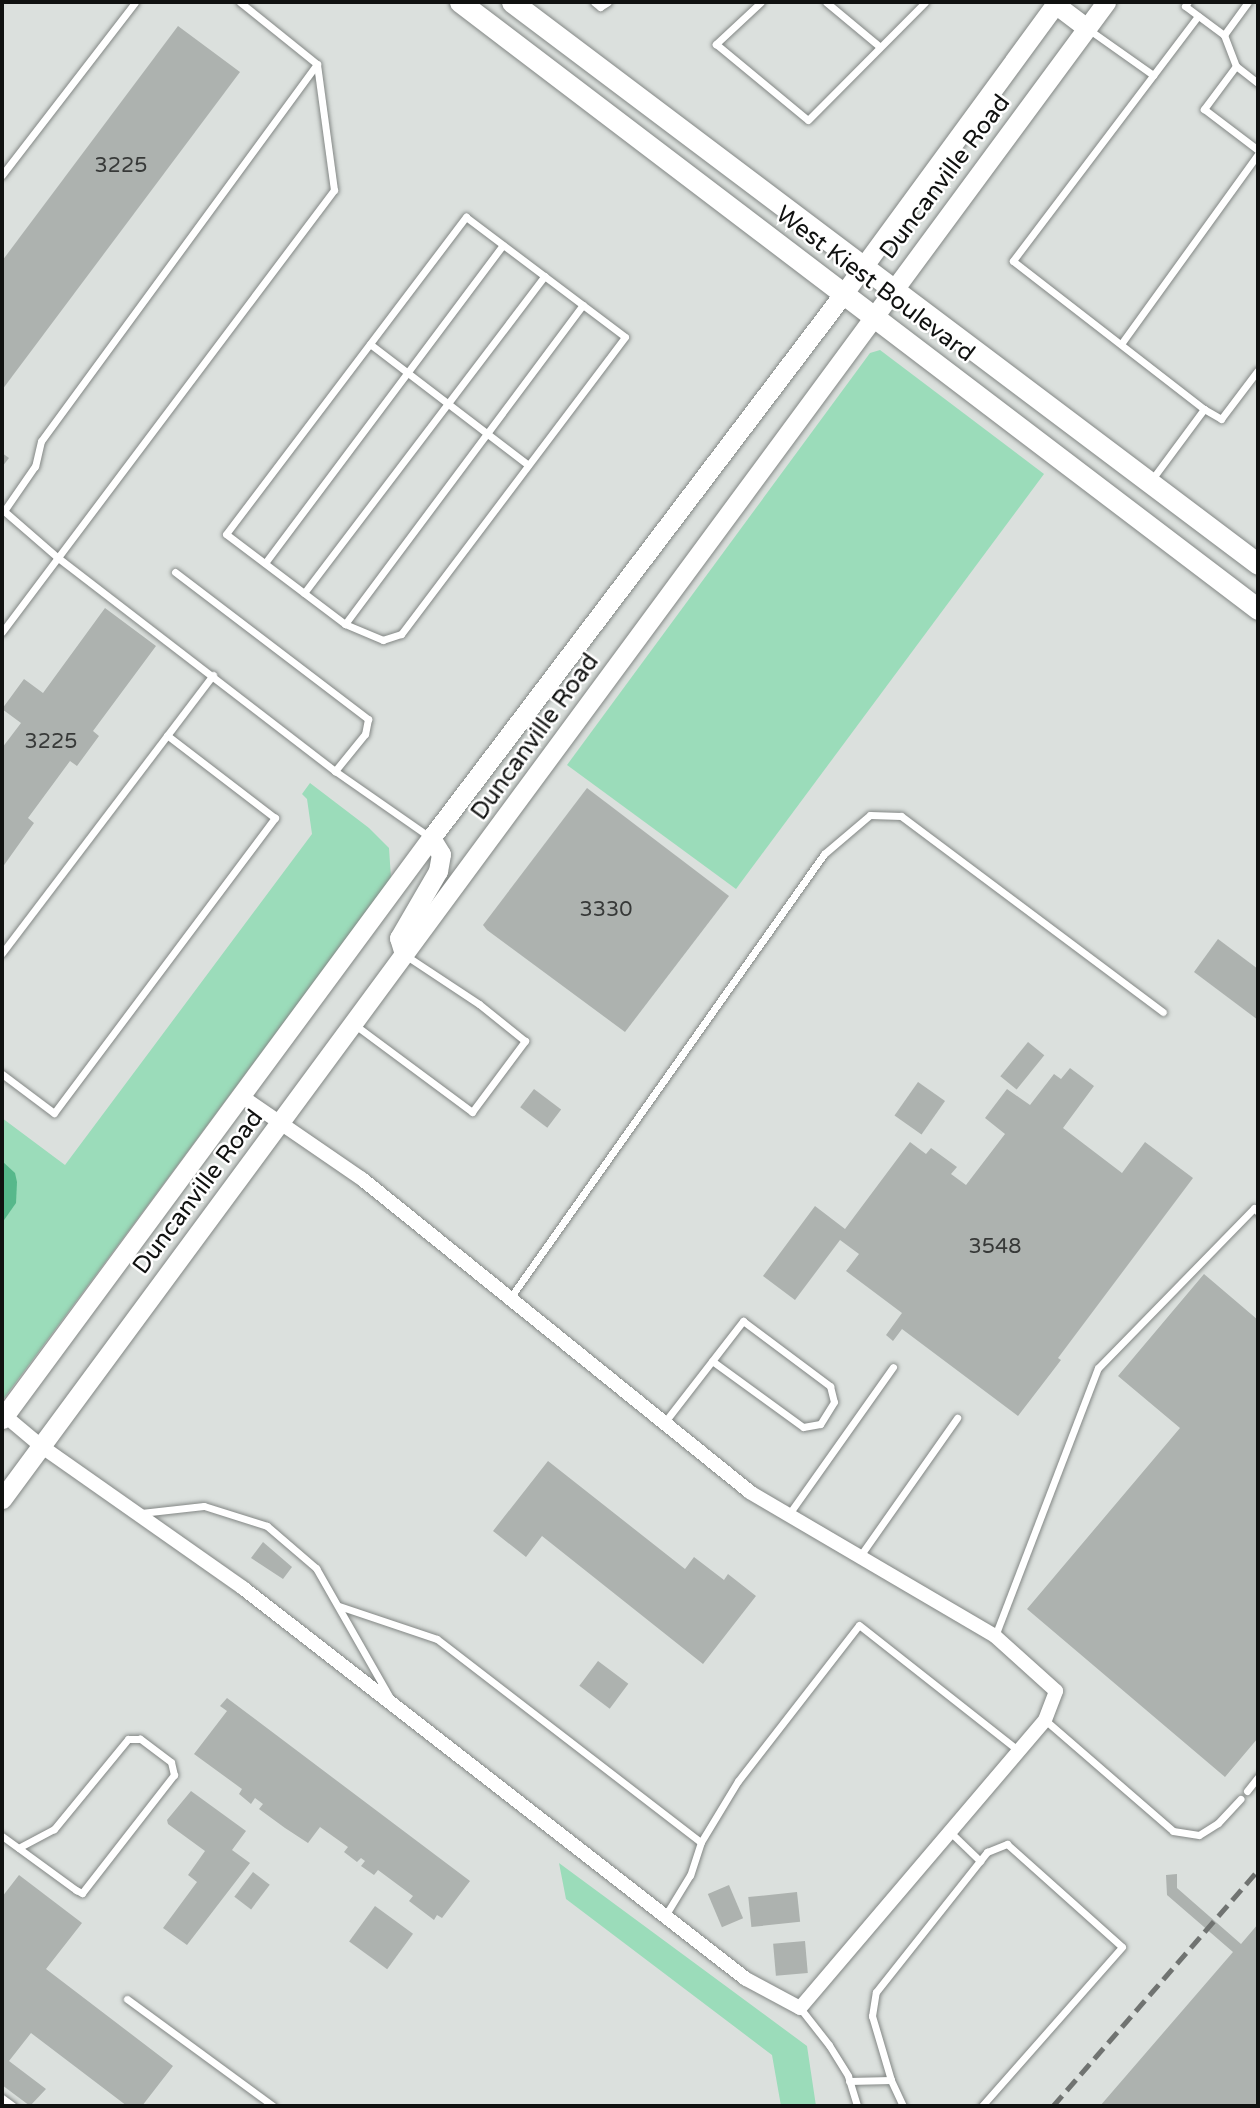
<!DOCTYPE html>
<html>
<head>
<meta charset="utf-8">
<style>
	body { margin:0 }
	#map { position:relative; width:1260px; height:2108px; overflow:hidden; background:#dbe0dd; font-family:"Varela Round",sans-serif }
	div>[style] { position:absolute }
	.green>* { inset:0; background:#9bdcba }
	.water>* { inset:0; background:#57b88b }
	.building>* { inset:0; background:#adb2af; transform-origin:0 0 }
	.roads { filter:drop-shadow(0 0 2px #838785) drop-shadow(0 0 2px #838785) }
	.service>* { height:7px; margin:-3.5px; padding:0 3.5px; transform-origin:3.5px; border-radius:3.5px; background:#fff }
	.minor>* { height:14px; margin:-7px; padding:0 7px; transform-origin:7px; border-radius:7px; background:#fff }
	.secondary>* { height:19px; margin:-9.5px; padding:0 9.5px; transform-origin:9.5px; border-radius:9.5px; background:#fff }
	.primary>* { height:21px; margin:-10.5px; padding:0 10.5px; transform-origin:10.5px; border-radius:10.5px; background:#fff }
	.rail>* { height:5px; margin-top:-2.5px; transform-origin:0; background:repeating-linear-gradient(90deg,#707371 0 14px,transparent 0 21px) }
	span { translate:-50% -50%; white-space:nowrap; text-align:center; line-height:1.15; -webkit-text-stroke:5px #fff; paint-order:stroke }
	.number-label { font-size:21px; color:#373938 }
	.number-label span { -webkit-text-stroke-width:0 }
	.street-label { font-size:24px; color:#101110 }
	.frame { position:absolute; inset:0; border:4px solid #101110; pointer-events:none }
</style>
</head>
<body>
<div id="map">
	<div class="green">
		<div style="clip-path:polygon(880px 350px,1044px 474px,736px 889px,567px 765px,870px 353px)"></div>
		<div style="clip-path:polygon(310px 783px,369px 828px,389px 848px,391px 878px,2px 1401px,2px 1118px,65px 1165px,312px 834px,307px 799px,302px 794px)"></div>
		<div style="clip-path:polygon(559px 1863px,807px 2046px,816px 2106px,781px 2106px,772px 2055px,566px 1899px)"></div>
	</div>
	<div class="water">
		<div style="clip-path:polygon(2px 1161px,15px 1173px,17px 1182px,16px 1203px,2px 1223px)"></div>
	</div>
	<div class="building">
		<div style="clip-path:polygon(178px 26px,240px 72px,2px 390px,2px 261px)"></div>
		<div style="clip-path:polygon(2px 453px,9px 458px,2px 467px)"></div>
		<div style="clip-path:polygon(105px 608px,156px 646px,93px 731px,99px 736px,77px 766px,70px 761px,28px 818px,34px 823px,2px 868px,2px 748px,21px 723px,2px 709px,24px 679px,43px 693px)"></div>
		<div style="clip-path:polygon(587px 788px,729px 896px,625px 1032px,487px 930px,483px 925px)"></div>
		<div style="clip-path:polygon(1218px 939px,1258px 969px,1258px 1020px,1194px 972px)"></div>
		<div style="left:1028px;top:1042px;width:21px;height:44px;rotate:39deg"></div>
		<div style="clip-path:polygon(1070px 1068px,1094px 1086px,1063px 1128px,1122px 1173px,1145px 1142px,1193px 1178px,1058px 1358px,1061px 1360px,1018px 1416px,902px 1329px,893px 1341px,886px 1335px,902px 1313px,846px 1271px,859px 1254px,840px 1240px,795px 1300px,763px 1276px,815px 1206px,845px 1229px,910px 1142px,926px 1154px,931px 1148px,957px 1167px,951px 1174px,966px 1185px,1005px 1134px,985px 1118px,1007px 1089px,1030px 1105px,1054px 1074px,1061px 1079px)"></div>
		<div style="left:918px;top:1082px;width:33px;height:41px;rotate:35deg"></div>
		<div style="left:534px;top:1089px;width:34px;height:23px;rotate:37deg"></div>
		<div style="clip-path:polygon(1204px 1274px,1258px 1320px,1258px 1738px,1225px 1777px,1027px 1609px,1180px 1428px,1118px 1376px)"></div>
		<div style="clip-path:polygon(548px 1461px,685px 1569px,694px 1557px,724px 1580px,728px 1574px,756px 1596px,703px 1664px,542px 1536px,526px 1557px,493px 1531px)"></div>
		<div style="clip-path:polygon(263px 1542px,292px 1567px,283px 1579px,251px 1558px)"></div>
		<div style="left:598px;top:1661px;width:38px;height:31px;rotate:37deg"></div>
		<div style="clip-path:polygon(227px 1698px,470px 1881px,442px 1918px,437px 1915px,434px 1920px,409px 1901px,413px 1896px,378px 1870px,374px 1875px,361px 1866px,365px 1861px,361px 1858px,357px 1862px,344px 1852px,348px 1847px,320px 1827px,308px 1843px,285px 1828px,259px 1809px,263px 1804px,255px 1798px,251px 1804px,239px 1794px,242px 1789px,194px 1754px,227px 1711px,220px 1706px)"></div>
		<div style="clip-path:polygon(191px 1791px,246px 1831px,232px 1850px,250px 1863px,187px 1945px,163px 1928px,197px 1882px,188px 1875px,205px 1851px,168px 1824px,167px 1820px)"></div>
		<div style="left:253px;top:1872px;width:21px;height:31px;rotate:37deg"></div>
		<div style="clip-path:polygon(1177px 1874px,1177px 1888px,1241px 1944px,1258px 1924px,1258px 2106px,1100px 2106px,1233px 1952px,1167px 1895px,1166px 1875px)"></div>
		<div style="clip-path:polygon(19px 1875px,82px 1923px,46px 1969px,173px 2066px,142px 2106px,127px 2106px,31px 2033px,9px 2061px,46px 2089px,30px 2106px,2px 2085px,2px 1897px)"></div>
		<div style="left:729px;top:1885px;width:36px;height:23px;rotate:67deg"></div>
		<div style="left:797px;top:1892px;width:30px;height:49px;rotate:84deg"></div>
		<div style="left:375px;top:1906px;width:47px;height:44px;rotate:36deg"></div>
		<div style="left:805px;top:1941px;width:32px;height:32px;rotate:85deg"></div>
	</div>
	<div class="roads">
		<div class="service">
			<div style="left:594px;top:2px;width:8px;rotate:40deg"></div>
			<div style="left:600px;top:7px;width:9px;rotate:-32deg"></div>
			<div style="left:761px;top:2px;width:62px;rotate:137deg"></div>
			<div style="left:716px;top:44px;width:119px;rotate:39.6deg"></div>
			<div style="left:808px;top:120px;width:166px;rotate:-45.2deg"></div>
			<div style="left:826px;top:2px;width:70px;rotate:39.8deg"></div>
			<div style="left:1188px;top:2px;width:5px;rotate:127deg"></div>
			<div style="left:1185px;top:6px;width:49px;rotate:36.6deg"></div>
			<div style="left:1224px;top:35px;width:33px;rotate:69deg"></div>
			<div style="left:1236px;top:66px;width:54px;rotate:126.7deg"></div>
			<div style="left:1204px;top:109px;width:68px;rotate:37.2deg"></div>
			<div style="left:1198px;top:16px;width:307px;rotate:127.1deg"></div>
			<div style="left:1013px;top:261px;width:242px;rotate:37.8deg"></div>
			<div style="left:1088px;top:29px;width:80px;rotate:35.3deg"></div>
			<div style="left:1224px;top:35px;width:41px;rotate:-54deg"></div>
			<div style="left:317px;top:64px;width:467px;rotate:126.2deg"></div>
			<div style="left:41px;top:441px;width:26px;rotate:103deg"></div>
			<div style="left:35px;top:466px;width:55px;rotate:124.6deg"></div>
			<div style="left:4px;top:511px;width:70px;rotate:41deg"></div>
			<div style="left:57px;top:557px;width:351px;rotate:37.6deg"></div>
			<div style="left:1236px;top:66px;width:28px;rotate:38deg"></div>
			<div style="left:2px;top:175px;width:218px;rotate:-52.4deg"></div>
			<div style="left:466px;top:217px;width:199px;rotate:37deg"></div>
			<div style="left:625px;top:337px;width:372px;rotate:127deg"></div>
			<div style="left:401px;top:634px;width:19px;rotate:162deg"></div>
			<div style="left:383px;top:640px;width:41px;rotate:-157.2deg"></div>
			<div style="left:345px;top:624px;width:149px;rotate:-142.9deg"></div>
			<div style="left:226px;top:534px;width:398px;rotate:-52.9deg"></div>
			<div style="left:370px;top:344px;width:199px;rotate:37.4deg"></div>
			<div style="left:1121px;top:344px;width:234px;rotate:-54.2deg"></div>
			<div style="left:1150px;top:482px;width:91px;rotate:-53.5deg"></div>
			<div style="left:1204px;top:409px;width:20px;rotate:30deg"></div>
			<div style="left:1221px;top:419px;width:61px;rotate:-52.9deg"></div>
			<div style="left:265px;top:563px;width:397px;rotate:-53.2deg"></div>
			<div style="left:175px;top:572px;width:243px;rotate:37.3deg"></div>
			<div style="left:368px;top:719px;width:15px;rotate:101deg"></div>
			<div style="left:365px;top:734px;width:48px;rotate:129deg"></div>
			<div style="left:335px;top:771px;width:117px;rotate:34.9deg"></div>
			<div style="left:304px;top:593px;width:398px;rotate:-52.8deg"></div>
			<div style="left:345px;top:624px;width:398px;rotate:-53.3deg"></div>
			<div style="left:2px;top:632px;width:553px;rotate:-53.09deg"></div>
			<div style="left:334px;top:190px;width:127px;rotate:-97.7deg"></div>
			<div style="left:317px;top:64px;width:99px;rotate:-141.2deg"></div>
			<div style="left:2px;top:953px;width:349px;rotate:-52.8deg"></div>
			<div style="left:355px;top:1025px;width:146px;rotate:36.6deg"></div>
			<div style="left:472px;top:1112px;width:89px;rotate:-53.3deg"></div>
			<div style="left:525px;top:1041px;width:59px;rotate:-141.2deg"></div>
			<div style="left:479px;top:1004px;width:89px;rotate:-146.5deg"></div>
			<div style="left:2px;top:1074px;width:65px;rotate:36.9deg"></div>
			<div style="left:54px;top:1113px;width:369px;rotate:-53.2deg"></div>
			<div style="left:275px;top:818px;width:136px;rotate:-142.5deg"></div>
			<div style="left:510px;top:1298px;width:544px;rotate:-54.73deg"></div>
			<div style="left:824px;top:854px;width:60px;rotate:-40.3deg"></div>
			<div style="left:870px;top:815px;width:31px;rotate:2deg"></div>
			<div style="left:901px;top:816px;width:327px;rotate:36.8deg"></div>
			<div style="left:664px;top:1423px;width:78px;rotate:-52.3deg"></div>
			<div style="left:712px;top:1361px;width:51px;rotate:-52.2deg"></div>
			<div style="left:743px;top:1321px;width:109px;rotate:36.8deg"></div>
			<div style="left:830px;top:1386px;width:16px;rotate:76deg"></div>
			<div style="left:834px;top:1402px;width:26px;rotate:122deg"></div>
			<div style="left:820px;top:1424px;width:17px;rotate:170deg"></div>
			<div style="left:803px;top:1427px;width:112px;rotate:-144deg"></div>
			<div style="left:141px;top:1513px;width:63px;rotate:-6.3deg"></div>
			<div style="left:204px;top:1506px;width:66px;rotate:17.6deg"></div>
			<div style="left:267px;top:1526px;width:65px;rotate:40.6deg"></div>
			<div style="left:316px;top:1568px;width:147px;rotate:60.3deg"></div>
			<div style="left:789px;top:1514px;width:180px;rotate:-54.7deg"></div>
			<div style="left:860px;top:1556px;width:169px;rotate:-54.9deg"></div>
			<div style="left:339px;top:1606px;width:103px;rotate:18.6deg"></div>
			<div style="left:437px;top:1639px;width:333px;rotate:37.6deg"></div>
			<div style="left:701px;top:1842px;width:35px;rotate:108deg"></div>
			<div style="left:690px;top:1875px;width:48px;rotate:121.4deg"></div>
			<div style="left:995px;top:1636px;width:287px;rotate:-69deg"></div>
			<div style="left:1098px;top:1368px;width:223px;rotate:-45.7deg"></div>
			<div style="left:1254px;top:1208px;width:6px;rotate:45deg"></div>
			<div style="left:1045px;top:1720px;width:169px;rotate:40.9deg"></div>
			<div style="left:1173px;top:1831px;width:26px;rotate:9deg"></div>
			<div style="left:1199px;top:1835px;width:22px;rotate:-32deg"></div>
			<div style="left:1218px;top:1823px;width:33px;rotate:-47deg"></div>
			<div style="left:1247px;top:1791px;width:18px;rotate:-52deg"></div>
			<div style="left:950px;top:1832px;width:42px;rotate:44deg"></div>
			<div style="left:2px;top:1836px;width:92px;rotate:36.1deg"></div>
			<div style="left:76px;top:1890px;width:7px;rotate:27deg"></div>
			<div style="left:82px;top:1893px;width:150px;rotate:-52.1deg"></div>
			<div style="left:174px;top:1775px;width:13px;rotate:-103deg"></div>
			<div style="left:171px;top:1762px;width:39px;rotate:-143deg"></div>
			<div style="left:140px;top:1739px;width:12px;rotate:180deg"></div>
			<div style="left:128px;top:1739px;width:117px;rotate:129.4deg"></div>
			<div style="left:54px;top:1829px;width:40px;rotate:152deg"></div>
			<div style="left:701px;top:1842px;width:71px;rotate:-58.8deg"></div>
			<div style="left:738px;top:1781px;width:197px;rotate:-52.2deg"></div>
			<div style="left:859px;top:1625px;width:204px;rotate:38.2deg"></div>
			<div style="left:127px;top:1999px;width:181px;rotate:36.2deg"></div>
			<div style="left:800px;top:2008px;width:47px;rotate:51.9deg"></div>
			<div style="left:829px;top:2045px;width:36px;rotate:58deg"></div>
			<div style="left:848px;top:2076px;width:31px;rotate:73deg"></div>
			<div style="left:849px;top:2081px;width:42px;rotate:-1.4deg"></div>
			<div style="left:2px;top:2098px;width:14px;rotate:36deg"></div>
			<div style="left:903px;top:2106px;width:29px;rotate:-115deg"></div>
			<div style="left:891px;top:2080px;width:67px;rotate:-106.5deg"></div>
			<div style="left:872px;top:2016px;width:24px;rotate:-81deg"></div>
			<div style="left:876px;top:1992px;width:179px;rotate:-51.6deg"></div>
			<div style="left:987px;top:1852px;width:22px;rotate:-22deg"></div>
			<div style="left:1007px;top:1844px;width:154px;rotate:41.8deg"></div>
			<div style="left:1122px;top:1947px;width:212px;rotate:131.4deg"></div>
		</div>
		<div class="minor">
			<div style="left:4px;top:1415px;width:48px;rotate:40deg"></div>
			<div style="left:41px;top:1446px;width:247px;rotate:35.1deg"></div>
			<div style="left:243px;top:1588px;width:637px;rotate:37.86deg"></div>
			<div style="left:746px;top:1979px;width:61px;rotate:28.2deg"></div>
			<div style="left:800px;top:2008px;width:378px;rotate:-49.6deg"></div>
			<div style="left:1045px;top:1720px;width:31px;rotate:-69deg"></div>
			<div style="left:1056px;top:1691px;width:82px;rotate:-138deg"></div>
			<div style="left:995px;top:1636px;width:284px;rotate:-149.6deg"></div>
			<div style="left:750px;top:1492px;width:499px;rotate:-141.1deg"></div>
			<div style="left:362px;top:1179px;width:148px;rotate:-145.5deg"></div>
		</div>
		<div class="secondary">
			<div style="left:1055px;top:4px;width:40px;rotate:37deg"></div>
			<div style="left:404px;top:954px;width:17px;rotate:-107deg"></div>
			<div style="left:399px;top:938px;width:78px;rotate:-59.8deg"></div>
			<div style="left:438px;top:871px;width:17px;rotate:-80deg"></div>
			<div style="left:441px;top:854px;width:19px;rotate:-122deg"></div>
			<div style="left:2px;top:1419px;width:722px;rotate:-53.56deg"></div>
			<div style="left:431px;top:838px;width:684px;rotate:-52.85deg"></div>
			<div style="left:844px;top:293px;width:361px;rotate:-53.8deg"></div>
			<div style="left:2px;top:1499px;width:1860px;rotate:-53.59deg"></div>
		</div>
		<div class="primary">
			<div style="left:460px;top:2px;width:1003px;rotate:37.26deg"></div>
			<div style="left:512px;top:2px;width:934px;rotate:36.99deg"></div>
		</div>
	</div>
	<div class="rail">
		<div style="left:1053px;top:2106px;width:313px;rotate:-49deg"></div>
	</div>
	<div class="number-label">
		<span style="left:121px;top:166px">3225</span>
		<span style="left:51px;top:742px">3225</span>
		<span style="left:606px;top:910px">3330</span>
		<span style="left:995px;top:1247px">3548</span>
	</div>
	<div class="street-label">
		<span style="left:945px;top:177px;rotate:-53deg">Duncanville Road</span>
		<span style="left:875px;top:284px;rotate:37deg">West Kiest Boulevard</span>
		<span style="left:535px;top:737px;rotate:-54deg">Duncanville Road</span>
		<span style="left:198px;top:1192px;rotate:-53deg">Duncanville Road</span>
	</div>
	<div class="frame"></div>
</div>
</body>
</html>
